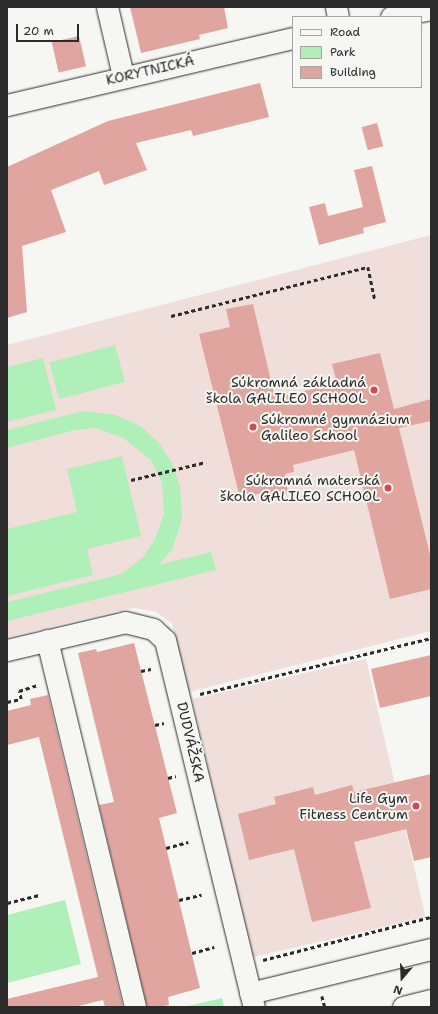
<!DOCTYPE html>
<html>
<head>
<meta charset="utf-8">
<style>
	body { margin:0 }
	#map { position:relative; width:438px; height:1014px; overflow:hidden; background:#f6f6f2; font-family:"Shantell Sans",sans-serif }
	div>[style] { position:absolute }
	.built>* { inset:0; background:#efded9; transform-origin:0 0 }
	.green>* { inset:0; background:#aff0b9; transform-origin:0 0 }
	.building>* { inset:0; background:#dfa59e; transform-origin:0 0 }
	.path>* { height:2.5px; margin-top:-1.25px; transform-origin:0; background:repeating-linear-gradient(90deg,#2b2b2b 0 4px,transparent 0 7px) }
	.roads { filter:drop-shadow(0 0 1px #2b2b2b) drop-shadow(0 0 1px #2b2b2b) }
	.minor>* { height:21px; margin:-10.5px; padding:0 10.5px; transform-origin:10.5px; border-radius:10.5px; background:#f6f6f2 }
	.dots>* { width:11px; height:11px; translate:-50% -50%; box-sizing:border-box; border:2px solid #f6f6f2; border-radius:50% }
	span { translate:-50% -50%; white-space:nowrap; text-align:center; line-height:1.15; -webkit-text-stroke:4px #f6f6f2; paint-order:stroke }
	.street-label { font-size:14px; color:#2b2b2b }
	.poi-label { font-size:14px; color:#2b2b2b }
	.right { translate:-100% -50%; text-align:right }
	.left { translate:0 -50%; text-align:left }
	.frame { position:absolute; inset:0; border:8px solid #2b2b2b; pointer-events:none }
	.legend { position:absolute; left:292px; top:16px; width:130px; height:72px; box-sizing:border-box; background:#f6f6f2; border:1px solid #a5a5a2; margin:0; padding:5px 7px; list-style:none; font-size:12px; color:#2b2b2b }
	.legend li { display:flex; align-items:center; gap:8px; height:20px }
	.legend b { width:20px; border:1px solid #a5a5a2 }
	.north { position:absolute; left:382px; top:958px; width:40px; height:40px; -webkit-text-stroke:3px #f6f6f2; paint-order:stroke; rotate:199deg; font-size:11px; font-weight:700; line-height:16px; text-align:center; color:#2b2b2b }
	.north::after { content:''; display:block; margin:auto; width:14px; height:18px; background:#2b2b2b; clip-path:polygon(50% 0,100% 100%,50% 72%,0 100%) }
	.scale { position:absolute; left:16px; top:24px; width:63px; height:18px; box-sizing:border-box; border:2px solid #2b2b2b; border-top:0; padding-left:5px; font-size:12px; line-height:14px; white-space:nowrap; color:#2b2b2b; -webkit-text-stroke:3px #f6f6f2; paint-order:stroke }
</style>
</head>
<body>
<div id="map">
	<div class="built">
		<div style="clip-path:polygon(431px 235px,431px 631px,189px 692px,172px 623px,156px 612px,135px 608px,117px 611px,7px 637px,7px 345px)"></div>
		<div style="left:366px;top:659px;width:265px;height:178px;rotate:77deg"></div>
	</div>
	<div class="green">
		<div style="left:115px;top:345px;width:38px;height:68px;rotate:75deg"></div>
		<div style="clip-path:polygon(43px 358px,56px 410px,7px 422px,7px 367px)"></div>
		<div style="clip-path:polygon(83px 411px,116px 415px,142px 427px,159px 443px,172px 463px,180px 487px,182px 519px,172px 550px,158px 565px,211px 552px,216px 570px,7px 621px,7px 602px,122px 574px,144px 556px,155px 539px,164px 514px,162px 482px,151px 460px,123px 438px,96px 428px,75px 430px,7px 448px,7px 430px)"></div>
		<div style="clip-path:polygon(122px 456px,141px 536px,87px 549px,93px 575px,7px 596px,7px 529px,77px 512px,67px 469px)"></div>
		<div style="clip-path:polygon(65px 900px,81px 964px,7px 983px,7px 915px)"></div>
		<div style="clip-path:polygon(222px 998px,224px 1007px,184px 1007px)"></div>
	</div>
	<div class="building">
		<div style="clip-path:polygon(130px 7px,224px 7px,228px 28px,199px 35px,200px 39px,141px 53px)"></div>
		<div style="left:79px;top:36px;width:31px;height:28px;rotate:77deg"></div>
		<div style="clip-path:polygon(260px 83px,269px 117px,193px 136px,191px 130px,136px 143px,147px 170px,104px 185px,99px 171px,51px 190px,66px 232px,22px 246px,27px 312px,7px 318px,7px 167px,108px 121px)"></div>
		<div style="left:377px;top:123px;width:24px;height:16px;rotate:75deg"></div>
		<div style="clip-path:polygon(372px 166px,386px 222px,363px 228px,364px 233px,319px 245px,309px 207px,325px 203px,328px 216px,363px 207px,354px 170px)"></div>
		<div style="clip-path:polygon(253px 304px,275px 398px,337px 383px,332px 364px,380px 353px,394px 409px,431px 399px,431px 421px,399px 428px,431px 559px,431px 589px,390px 599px,354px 450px,293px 465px,294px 472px,285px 474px,288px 493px,263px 499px,261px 493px,240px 498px,199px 334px,230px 327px,226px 309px)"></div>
		<div style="clip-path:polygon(134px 643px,177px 813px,159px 818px,200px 988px,168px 997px,169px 1005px,159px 1007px,147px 1007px,99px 805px,114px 802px,78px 653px,96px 649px,97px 652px)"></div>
		<div style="clip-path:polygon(431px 655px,431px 696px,380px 708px,371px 669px)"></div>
		<div style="clip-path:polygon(48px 695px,123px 1007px,105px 1007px,103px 1000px,74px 1007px,7px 1007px,7px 999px,98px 977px,39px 737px,7px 745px,7px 711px,31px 705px,30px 699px)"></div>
		<div style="clip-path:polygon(431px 774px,431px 857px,414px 861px,406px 829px,354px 842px,371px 908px,312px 922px,294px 849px,249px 860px,238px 814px,276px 804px,274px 797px,313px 787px,315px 795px,352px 785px,354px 792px)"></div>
	</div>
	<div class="path">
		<div style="left:171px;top:316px;width:203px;rotate:-14deg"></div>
		<div style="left:368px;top:267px;width:33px;rotate:78deg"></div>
		<div style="left:131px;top:480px;width:77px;rotate:-13.5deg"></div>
		<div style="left:141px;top:671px;width:10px;rotate:-11deg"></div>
		<div style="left:200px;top:694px;width:238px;rotate:-13.6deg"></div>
		<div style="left:7px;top:702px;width:14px;rotate:-12deg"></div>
		<div style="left:21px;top:699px;width:8px;rotate:-104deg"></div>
		<div style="left:19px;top:691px;width:19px;rotate:-18deg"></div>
		<div style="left:155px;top:725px;width:9px;rotate:-13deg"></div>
		<div style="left:168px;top:778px;width:8px;rotate:-14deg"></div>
		<div style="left:166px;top:848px;width:23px;rotate:-15deg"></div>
		<div style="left:179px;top:900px;width:23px;rotate:-13deg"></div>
		<div style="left:7px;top:903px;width:34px;rotate:-14deg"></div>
		<div style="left:192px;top:953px;width:23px;rotate:-15deg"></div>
		<div style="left:263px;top:960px;width:173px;rotate:-14.4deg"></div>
		<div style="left:322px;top:996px;width:11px;rotate:75deg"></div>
	</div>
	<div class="roads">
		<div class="minor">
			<div style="left:107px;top:7px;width:71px;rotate:76.9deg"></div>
			<div style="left:336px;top:7px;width:10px;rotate:79deg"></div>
			<div style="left:391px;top:17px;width:41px;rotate:-11.3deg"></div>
			<div style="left:7px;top:105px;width:294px;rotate:-13.2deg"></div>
			<div style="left:47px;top:640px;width:377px;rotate:76.5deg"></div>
			<div style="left:7px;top:650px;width:121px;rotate:-13.3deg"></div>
			<div style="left:125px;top:622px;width:29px;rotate:14deg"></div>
			<div style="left:153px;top:629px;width:16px;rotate:43deg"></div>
			<div style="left:165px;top:640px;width:378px;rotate:76.4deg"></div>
			<div style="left:250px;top:993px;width:186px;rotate:-13.7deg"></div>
			<div style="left:403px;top:1007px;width:29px;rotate:-14deg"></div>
		</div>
	</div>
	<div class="dots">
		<div style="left:374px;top:390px;background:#d1495b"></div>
		<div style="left:253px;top:427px;background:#d1495b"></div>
		<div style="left:388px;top:488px;background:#d1495b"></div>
		<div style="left:416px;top:806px;background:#d1495b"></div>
	</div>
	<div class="street-label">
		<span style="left:150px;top:70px;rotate:-13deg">KORYTNICKÁ</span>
		<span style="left:191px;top:742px;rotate:77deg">DUDVÁŽSKA</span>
	</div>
	<div class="poi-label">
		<span class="right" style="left:366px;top:390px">Súkromná základná<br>škola GALILEO SCHOOL</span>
		<span class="left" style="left:261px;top:427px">Súkromné gymnázium<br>Galileo School</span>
		<span class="right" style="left:380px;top:488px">Súkromná materská<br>škola GALILEO SCHOOL</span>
		<span class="right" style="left:408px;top:806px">Life Gym<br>Fitness Centrum</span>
	</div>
	<div class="frame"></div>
	<ul class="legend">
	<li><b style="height:5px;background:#f6f6f2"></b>Road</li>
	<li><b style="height:11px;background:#aff0b9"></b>Park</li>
	<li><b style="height:11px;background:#dfa59e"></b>Building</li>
	</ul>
	<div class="north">N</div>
	<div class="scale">20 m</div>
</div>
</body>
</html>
